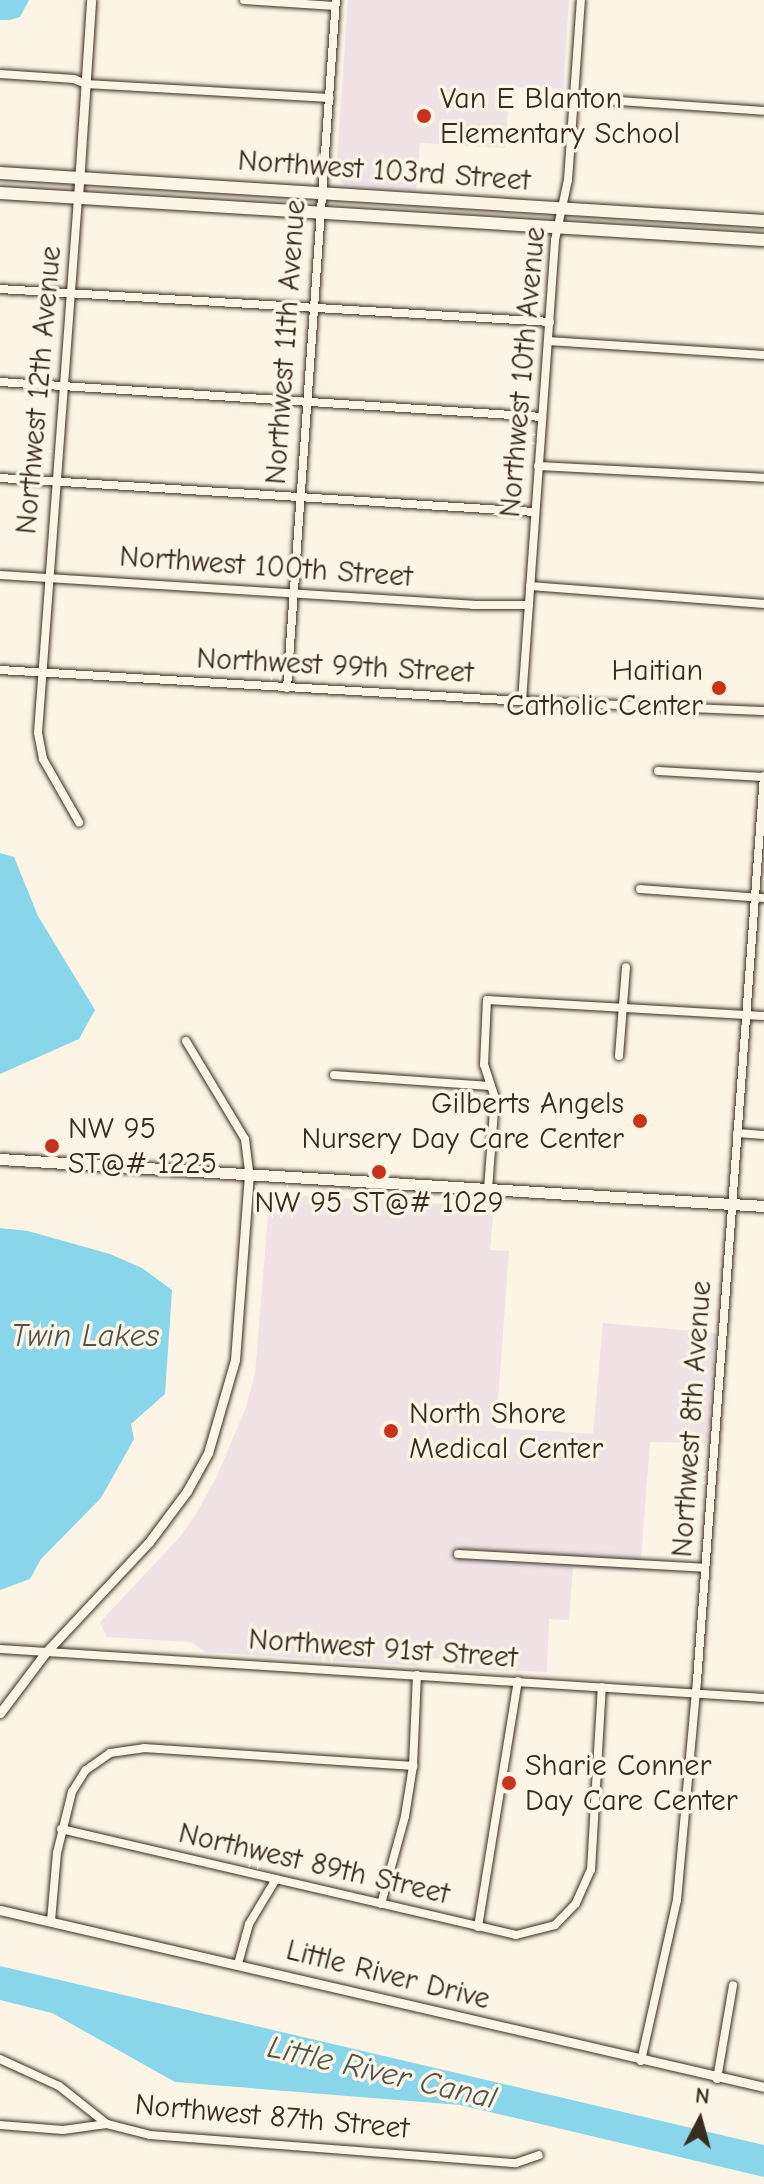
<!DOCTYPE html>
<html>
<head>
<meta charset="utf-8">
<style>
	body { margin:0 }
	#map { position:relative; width:764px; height:2184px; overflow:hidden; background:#fcf5e5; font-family:"Comic Neue",sans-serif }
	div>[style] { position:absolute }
	.built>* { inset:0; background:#f0e2e5 }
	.water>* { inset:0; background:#89d5e9 }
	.roads { filter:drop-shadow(0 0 2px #3b2a1e) drop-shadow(0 0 2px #3b2a1e) }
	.minor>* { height:8px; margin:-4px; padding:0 4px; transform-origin:4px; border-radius:4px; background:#fcf5e5 }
	.tertiary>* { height:9px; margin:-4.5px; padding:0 4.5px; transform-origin:4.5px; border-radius:4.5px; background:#fcf5e5 }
	.secondary>* { height:11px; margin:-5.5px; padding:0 5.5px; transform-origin:5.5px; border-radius:5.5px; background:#fcf5e5 }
	.primary>* { height:12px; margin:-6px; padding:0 6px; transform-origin:6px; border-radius:6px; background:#fcf5e5 }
	.dots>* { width:22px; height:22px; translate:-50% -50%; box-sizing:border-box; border:4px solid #fcf5e5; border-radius:50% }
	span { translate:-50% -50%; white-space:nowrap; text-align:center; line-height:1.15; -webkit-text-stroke:7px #fcf5e5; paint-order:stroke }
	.poi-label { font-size:30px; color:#3b2a1e }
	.left { translate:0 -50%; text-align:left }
	.right { translate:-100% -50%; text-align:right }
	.street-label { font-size:30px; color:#3b2a1e }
	.water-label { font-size:32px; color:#4e5551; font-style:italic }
	.north { position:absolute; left:660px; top:2080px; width:80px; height:80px; -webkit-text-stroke:6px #fcf5e5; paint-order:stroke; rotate:6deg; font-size:22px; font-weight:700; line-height:32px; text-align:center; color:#3b2a1e }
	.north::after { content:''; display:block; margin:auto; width:28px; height:36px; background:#3b2a1e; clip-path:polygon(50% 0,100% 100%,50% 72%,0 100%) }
</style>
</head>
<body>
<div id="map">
	<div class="built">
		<div style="clip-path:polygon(348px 0,569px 0,563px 89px,510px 87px,505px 148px,420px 143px,416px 190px,345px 186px,336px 174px)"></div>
		<div style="clip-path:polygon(277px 1194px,494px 1207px,490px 1250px,509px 1251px,496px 1428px,593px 1434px,603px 1323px,716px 1333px,707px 1443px,650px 1442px,640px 1572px,573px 1567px,569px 1620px,549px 1619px,547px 1672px,455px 1668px,454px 1659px,419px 1658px,418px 1666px,205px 1652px,191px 1642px,107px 1637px,100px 1622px,179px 1538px,196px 1514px,216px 1478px,245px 1410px,255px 1374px,269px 1203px)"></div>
	</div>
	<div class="water">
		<div style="clip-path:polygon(0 0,29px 0,20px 17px,10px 20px,0 20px)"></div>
		<div style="clip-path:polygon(0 853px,14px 857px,38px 916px,95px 1010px,79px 1039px,0 1074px)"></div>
		<div style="clip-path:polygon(0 1228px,28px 1231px,110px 1254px,142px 1268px,172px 1290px,165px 1394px,131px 1424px,134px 1439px,101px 1498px,41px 1559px,30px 1579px,0 1590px)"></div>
		<div style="clip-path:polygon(0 1966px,764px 2145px,764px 2177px,460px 2105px,175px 2082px,52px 2013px,0 2000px)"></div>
	</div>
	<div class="roads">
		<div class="minor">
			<div style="left:244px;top:0;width:91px;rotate:3.8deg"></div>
			<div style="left:0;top:74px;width:74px;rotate:3.9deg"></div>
			<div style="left:74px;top:79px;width:13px;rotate:23deg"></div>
			<div style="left:86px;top:84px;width:244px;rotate:3.3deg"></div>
			<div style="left:575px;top:98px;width:189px;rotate:3.9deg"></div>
			<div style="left:78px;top:198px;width:536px;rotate:94.28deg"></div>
			<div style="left:38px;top:733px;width:26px;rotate:79deg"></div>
			<div style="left:43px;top:759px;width:73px;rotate:60.3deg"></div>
			<div style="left:0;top:289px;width:551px;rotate:3.43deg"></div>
			<div style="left:548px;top:341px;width:216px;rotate:3.7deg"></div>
			<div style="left:0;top:382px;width:543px;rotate:3.69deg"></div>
			<div style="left:538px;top:466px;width:226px;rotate:3deg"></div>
			<div style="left:0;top:478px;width:536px;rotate:3.64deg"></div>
			<div style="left:0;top:575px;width:474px;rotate:3.6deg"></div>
			<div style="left:473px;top:605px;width:56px"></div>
			<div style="left:530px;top:586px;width:235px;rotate:4.4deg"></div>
			<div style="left:0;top:670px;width:523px;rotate:3.4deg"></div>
			<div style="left:522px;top:701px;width:242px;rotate:2.4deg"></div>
			<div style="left:287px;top:688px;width:690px;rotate:-85.93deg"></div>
			<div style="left:522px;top:701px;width:462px;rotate:-85.9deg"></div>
			<div style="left:555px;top:240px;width:61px;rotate:-77.8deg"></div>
			<div style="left:568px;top:180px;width:180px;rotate:-85.9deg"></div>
			<div style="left:658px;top:771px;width:106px;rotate:3.2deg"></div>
			<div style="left:640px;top:889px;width:124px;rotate:4.2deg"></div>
			<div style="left:186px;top:1041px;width:114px;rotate:59deg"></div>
			<div style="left:245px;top:1139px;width:34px;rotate:83deg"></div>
			<div style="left:619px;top:1056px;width:89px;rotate:-85.5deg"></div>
			<div style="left:334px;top:1075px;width:156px;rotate:4deg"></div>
			<div style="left:737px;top:1133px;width:27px;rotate:4deg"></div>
			<div style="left:488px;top:1189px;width:91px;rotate:-85.6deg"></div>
			<div style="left:495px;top:1098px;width:35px;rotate:-108deg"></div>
			<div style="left:484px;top:1065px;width:65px;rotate:-87.4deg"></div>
			<div style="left:487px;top:1000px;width:277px;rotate:3.3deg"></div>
			<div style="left:458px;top:1554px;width:247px;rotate:3.2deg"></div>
			<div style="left:0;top:1649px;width:766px;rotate:3.67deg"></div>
			<div style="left:61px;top:1829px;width:467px;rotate:13.1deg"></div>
			<div style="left:516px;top:1935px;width:40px;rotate:-14.4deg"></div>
			<div style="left:555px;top:1925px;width:30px;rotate:-46deg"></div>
			<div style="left:576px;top:1903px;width:36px;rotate:-66deg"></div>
			<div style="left:591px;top:1870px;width:183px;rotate:-86.6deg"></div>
			<div style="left:381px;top:1904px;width:91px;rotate:-74.7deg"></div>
			<div style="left:405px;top:1816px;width:51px;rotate:-80.9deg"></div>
			<div style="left:413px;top:1766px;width:91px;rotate:-87.5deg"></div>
			<div style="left:51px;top:1921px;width:68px;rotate:-85deg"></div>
			<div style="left:57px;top:1853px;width:63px;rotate:-76.2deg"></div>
			<div style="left:72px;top:1792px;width:26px;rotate:-58deg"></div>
			<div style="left:86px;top:1770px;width:29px;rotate:-35deg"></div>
			<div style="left:110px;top:1753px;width:34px;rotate:-8deg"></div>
			<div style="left:144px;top:1748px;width:270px;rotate:3.8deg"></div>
			<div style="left:478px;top:1927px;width:249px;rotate:-80.8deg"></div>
			<div style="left:238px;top:1964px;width:41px;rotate:-74.6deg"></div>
			<div style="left:249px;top:1924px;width:52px;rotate:-59deg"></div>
			<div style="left:0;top:2059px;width:65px;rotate:24.6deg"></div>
			<div style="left:59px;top:2086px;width:61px;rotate:38.4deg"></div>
			<div style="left:641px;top:2061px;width:165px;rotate:-77.4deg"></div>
			<div style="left:677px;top:1900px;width:220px;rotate:-84.8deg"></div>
			<div style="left:697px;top:1681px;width:907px;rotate:-85.77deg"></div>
			<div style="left:717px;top:2079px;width:95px;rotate:-80.3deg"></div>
			<div style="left:0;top:2125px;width:63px;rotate:4.5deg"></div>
			<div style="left:63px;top:2130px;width:44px;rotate:-7.8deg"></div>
			<div style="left:107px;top:2124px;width:44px;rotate:14.3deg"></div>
			<div style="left:150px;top:2135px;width:367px;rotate:4.4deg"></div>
			<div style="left:516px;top:2163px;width:24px;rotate:-19deg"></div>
		</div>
		<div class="tertiary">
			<div style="left:78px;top:198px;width:198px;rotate:-86.2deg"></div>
			<div style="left:0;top:1713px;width:76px;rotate:-53deg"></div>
			<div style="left:46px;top:1652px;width:151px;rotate:-46.9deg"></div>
			<div style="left:149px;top:1542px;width:64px;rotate:-53.3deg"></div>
			<div style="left:187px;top:1491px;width:43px;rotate:-61.1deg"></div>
			<div style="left:208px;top:1453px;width:97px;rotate:-73.8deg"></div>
			<div style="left:235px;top:1360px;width:188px;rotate:-85.7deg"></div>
			<div style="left:0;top:1910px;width:784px;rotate:13.04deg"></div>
		</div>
		<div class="secondary">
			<div style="left:0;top:1159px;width:765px;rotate:3.52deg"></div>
		</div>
		<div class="primary">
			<div style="left:0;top:173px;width:766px;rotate:3.6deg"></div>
			<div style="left:0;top:193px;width:765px;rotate:3.52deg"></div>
		</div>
	</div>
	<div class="dots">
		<div style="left:424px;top:116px;background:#c8321e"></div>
		<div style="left:719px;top:688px;background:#c8321e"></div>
		<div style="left:640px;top:1121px;background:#c8321e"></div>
		<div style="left:52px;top:1146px;background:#c8321e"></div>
		<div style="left:379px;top:1172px;background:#c8321e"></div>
		<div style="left:391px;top:1431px;background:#c8321e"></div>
		<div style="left:509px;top:1783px;background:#c8321e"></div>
	</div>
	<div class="poi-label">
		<span class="left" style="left:440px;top:116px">Van E Blanton<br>Elementary School</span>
		<span class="right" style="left:703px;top:688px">Haitian<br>Catholic Center</span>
		<span class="right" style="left:624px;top:1121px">Gilberts Angels<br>Nursery Day Care Center</span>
		<span class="left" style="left:68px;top:1146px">NW 95<br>ST@# 1225</span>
		<span style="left:379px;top:1203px">NW 95 ST@# 1029</span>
		<span class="left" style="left:409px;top:1431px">North Shore<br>Medical Center</span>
		<span class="left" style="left:525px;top:1783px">Sharie Conner<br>Day Care Center</span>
	</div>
	<div class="street-label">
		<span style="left:384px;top:171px;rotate:4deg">Northwest 103rd Street</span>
		<span style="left:286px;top:342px;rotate:-86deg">Northwest 11th Avenue</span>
		<span style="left:523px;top:372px;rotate:-85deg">Northwest 10th Avenue</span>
		<span style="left:39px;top:390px;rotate:-85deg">Northwest 12th Avenue</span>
		<span style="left:266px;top:567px;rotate:4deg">Northwest 100th Street</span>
		<span style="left:335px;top:666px;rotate:3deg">Northwest 99th Street</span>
		<span style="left:692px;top:1419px;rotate:-86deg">Northwest 8th Avenue</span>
		<span style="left:383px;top:1649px;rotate:4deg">Northwest 91st Street</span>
		<span style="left:314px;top:1864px;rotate:13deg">Northwest 89th Street</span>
		<span style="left:388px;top:1975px;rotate:14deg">Little River Drive</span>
		<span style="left:272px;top:2117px;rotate:5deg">Northwest 87th Street</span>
	</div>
	<div class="water-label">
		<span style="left:85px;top:1336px">Twin Lakes</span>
		<span style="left:382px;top:2073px;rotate:13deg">Little River Canal</span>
	</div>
	<div class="north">N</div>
</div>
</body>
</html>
